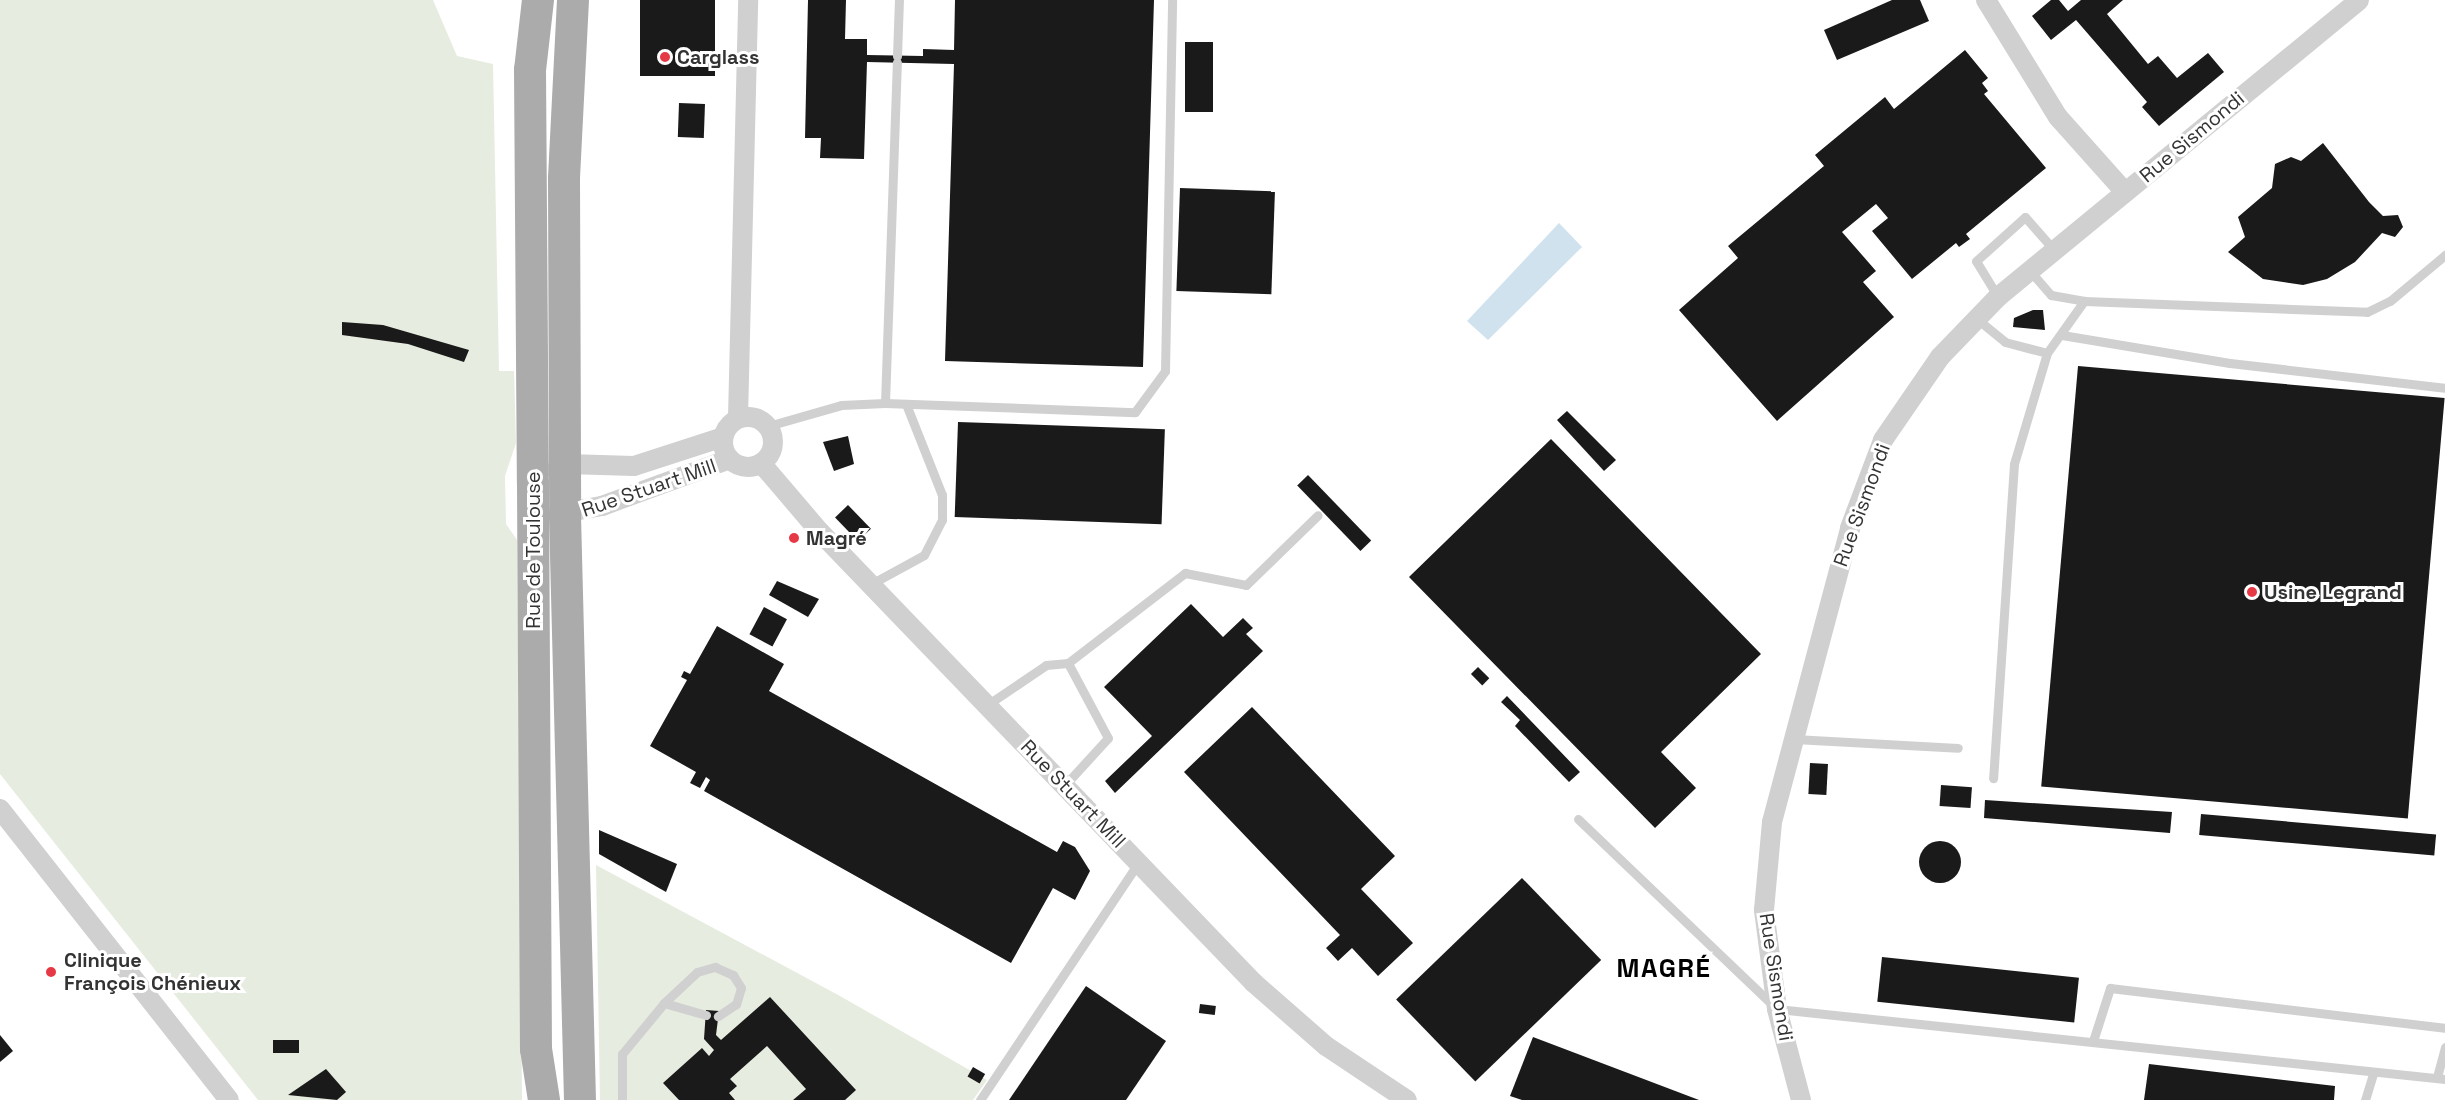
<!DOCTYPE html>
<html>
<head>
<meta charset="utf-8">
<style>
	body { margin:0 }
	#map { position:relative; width:2445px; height:1100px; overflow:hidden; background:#fff; font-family:"Space Grotesk",sans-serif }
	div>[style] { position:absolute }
	.green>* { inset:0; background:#e6ecdf }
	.water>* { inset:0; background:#cfe2ee }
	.building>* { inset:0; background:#1a1a1a; transform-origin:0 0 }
	.round { border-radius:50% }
	.service>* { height:9px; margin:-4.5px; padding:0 4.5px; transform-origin:4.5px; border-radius:4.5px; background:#d0d0d0 }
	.minor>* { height:20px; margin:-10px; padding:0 10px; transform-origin:10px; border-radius:10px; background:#d0d0d0 }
	.minor>.ring { margin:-10px; padding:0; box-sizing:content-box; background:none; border:20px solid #d0d0d0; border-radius:50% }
	.primary>* { height:32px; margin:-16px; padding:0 16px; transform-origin:16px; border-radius:16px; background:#ababab }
	.dots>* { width:16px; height:16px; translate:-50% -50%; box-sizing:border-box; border:3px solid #fff; border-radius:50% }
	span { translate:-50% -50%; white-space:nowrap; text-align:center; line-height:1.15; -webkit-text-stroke:6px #fff; paint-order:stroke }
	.poi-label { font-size:20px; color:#333; font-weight:700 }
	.left { translate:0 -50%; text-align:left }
	.street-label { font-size:20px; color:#333 }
	.district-label { font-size:26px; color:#000; font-weight:700; letter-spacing:1.5px }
</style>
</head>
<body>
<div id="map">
	<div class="green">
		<div style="clip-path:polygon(0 0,433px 0,457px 56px,493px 64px,499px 371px,514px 371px,516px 443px,505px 476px,506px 524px,517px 540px,522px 1100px,258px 1100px,0 774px)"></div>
		<div style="clip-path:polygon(596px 865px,840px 996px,987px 1080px,973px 1100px,600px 1100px)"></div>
	</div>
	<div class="water">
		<div style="clip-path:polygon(1559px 223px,1582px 247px,1488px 340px,1467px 321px)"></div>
	</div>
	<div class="building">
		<div style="left:640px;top:0;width:75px;height:76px"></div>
		<div style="clip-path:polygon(808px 0,846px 0,845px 39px,867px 39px,867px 55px,923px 56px,923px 49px,954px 50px,955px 0,1154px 0,1143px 367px,945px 361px,954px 64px,867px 62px,864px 159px,820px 158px,821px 138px,805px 138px)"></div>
		<div style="clip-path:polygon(1892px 0,1920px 0,1929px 21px,1837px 60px,1824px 30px)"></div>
		<div style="clip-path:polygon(2051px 0,2059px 0,2068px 11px,2081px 0,2123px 0,2107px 14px,2148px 64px,2158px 56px,2177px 78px,2208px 53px,2224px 72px,2159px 126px,2142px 107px,2147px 102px,2076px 20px,2051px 40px,2032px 16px)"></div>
		<div style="left:1185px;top:42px;width:28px;height:70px"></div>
		<div style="clip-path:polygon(1965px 50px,1988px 78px,1982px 83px,1988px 91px,1984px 94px,2046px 168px,1966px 234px,1970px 239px,1959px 247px,1956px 243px,1912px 279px,1872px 231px,1888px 218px,1876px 204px,1842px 232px,1876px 271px,1863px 282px,1894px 317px,1777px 421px,1679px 310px,1738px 258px,1728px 246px,1824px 166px,1815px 155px,1885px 97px,1894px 109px)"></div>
		<div style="left:679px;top:103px;width:26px;height:34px;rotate:2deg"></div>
		<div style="clip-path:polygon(2323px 143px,2369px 202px,2383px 216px,2398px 215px,2403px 227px,2395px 237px,2382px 233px,2355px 262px,2327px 279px,2303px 285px,2263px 279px,2228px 252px,2245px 237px,2238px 217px,2272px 188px,2275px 164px,2291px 157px,2301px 161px)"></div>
		<div style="left:1180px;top:188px;width:95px;height:103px;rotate:2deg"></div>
		<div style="clip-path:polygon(2033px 310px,2043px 310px,2045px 330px,2013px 327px,2014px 318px)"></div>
		<div style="clip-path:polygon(342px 322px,383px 325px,469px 350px,464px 362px,408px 344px,342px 335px)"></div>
		<div style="left:2078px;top:366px;width:368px;height:422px;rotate:5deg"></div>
		<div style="clip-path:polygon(1567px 411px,1616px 460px,1604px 471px,1557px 420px)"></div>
		<div style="left:958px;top:422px;width:207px;height:95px;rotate:2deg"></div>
		<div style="clip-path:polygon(848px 436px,854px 464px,834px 471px,823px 442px)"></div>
		<div style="clip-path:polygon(1551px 439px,1761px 654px,1661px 752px,1696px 788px,1655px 828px,1409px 577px)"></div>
		<div style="left:1308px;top:475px;width:91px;height:15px;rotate:46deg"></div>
		<div style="left:848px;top:505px;width:33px;height:18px;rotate:46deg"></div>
		<div style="clip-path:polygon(777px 581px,819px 599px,808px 617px,769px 595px)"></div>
		<div style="clip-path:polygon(1191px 604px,1223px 637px,1243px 618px,1253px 628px,1246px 634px,1263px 651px,1115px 793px,1105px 781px,1152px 736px,1104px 687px)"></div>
		<div style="left:764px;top:607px;width:26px;height:31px;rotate:28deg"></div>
		<div style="clip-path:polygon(717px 626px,784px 664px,769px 691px,1057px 852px,1063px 841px,1075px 847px,1090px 871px,1075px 900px,1053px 888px,1011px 963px,704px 791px,710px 780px,706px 777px,700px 788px,690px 783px,696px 772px,650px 746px,687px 680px,681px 677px,684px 671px,690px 674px)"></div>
		<div style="left:1478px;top:667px;width:16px;height:10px;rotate:45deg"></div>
		<div style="clip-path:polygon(1507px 696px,1580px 772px,1569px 782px,1515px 726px,1520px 720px,1501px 702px)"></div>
		<div style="clip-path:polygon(1252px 707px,1395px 856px,1361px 889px,1413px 943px,1378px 976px,1352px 948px,1338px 961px,1326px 948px,1340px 935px,1184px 772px)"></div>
		<div style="left:1810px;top:763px;width:18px;height:31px;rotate:3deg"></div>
		<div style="left:1941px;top:785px;width:31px;height:21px;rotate:4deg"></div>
		<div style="clip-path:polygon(1985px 800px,2172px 812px,2170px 833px,1984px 818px)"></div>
		<div style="left:2201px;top:814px;width:236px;height:21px;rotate:5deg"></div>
		<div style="clip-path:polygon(599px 830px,677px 864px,666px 892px,599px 854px)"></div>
		<div class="round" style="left:1919px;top:841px;width:42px;height:42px"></div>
		<div style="left:1522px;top:878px;width:114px;height:175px;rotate:46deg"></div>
		<div style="left:1882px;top:957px;width:198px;height:45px;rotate:6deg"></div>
		<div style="clip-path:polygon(1086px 986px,1166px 1041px,1126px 1100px,1009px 1100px)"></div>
		<div style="clip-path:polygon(770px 997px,856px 1090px,845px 1100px,793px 1100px,806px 1089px,767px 1046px,730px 1079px,737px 1086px,729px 1093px,735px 1100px,679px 1100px,663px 1083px,702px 1048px,709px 1056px,714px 1050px,704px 1039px,706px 1010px,719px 1011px,716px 1035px,721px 1040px)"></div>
		<div style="left:1200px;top:1004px;width:16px;height:9px;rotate:7deg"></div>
		<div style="clip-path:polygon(0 1035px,13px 1051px,0 1062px)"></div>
		<div style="clip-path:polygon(1533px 1037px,1699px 1100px,1522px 1100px,1510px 1096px)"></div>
		<div style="left:273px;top:1040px;width:26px;height:13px"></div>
		<div style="clip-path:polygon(2149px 1064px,2335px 1086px,2334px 1100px,2144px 1100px)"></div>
		<div style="left:973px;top:1067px;width:14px;height:11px;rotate:30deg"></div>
		<div style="clip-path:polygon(326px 1069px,346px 1092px,337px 1100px,288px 1095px)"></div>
	</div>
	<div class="service">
		<div style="left:897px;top:56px;width:56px;rotate:-88deg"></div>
		<div style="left:2030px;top:271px;width:32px;rotate:49deg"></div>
		<div style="left:2051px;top:295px;width:34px;rotate:10deg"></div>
		<div style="left:2084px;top:301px;width:283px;rotate:2.2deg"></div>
		<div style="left:2367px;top:312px;width:25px;rotate:-26deg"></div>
		<div style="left:2390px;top:301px;width:72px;rotate:-39.9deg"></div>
		<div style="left:1998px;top:297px;width:42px;rotate:-121.4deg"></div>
		<div style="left:1976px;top:261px;width:66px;rotate:-41.9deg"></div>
		<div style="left:2025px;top:217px;width:44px;rotate:48.7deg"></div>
		<div style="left:1977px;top:319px;width:36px;rotate:39deg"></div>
		<div style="left:2005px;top:342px;width:43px;rotate:14.7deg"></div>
		<div style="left:2047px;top:353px;width:116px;rotate:106.6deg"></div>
		<div style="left:2014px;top:464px;width:315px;rotate:93.8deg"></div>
		<div style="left:2062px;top:335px;width:170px;rotate:9.5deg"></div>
		<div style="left:2230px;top:363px;width:216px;rotate:6.6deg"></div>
		<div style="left:2047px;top:353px;width:64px;rotate:-54.6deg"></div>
		<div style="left:885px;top:403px;width:341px;rotate:-88deg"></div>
		<div style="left:768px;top:426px;width:76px;rotate:-16deg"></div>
		<div style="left:841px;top:405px;width:44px;rotate:-2.6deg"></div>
		<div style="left:885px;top:403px;width:250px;rotate:2.1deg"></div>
		<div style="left:1135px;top:412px;width:51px;rotate:-53.8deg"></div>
		<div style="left:1165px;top:371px;width:371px;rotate:-88.9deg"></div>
		<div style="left:871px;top:584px;width:60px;rotate:-28.7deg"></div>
		<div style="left:924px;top:555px;width:39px;rotate:-63deg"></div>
		<div style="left:942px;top:520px;width:25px;rotate:-90deg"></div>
		<div style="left:942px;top:495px;width:98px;rotate:-111.6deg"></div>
		<div style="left:987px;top:705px;width:71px;rotate:-34.1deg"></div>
		<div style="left:1046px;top:665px;width:22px;rotate:-5deg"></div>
		<div style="left:1794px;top:739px;width:164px;rotate:3.1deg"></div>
		<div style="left:1064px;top:786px;width:65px;rotate:-47.5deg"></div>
		<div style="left:1108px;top:738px;width:85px;rotate:-118.1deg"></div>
		<div style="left:1068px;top:663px;width:148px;rotate:-37.6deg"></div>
		<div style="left:1185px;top:573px;width:62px;rotate:11.1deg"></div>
		<div style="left:1246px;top:585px;width:100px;rotate:-44.2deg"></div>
		<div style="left:1578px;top:819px;width:275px;rotate:43.7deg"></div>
		<div style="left:1777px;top:1009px;width:672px;rotate:5.98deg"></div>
		<div style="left:706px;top:1015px;width:44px;rotate:-164.1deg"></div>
		<div style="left:664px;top:1003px;width:45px;rotate:-43.2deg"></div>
		<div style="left:697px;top:972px;width:19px;rotate:-16deg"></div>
		<div style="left:715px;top:967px;width:20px;rotate:24deg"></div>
		<div style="left:733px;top:975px;width:15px;rotate:58deg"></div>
		<div style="left:741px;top:988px;width:17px;rotate:107deg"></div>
		<div style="left:736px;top:1004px;width:22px;rotate:146deg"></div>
		<div style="left:2093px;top:1041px;width:56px;rotate:-72.2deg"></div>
		<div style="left:2110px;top:988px;width:337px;rotate:6.8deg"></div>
		<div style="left:2437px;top:1077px;width:31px;rotate:-75deg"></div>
		<div style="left:622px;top:1100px;width:46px;rotate:-90deg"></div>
		<div style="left:622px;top:1054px;width:66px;rotate:-50.5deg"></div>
		<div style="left:980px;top:1100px;width:285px;rotate:-56.3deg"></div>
		<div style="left:2365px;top:1100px;width:28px;rotate:-73deg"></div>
	</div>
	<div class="minor">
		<div style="left:1986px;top:0;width:137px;rotate:58.4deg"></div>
		<div style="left:2058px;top:117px;width:101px;rotate:48.2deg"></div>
		<div class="ring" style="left:723px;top:417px;width:30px;height:30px"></div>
		<div style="left:738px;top:418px;width:418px;rotate:-88.6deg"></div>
		<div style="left:761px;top:463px;width:91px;rotate:49.5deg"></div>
		<div style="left:820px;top:532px;width:626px;rotate:46.1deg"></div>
		<div style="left:1254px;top:983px;width:96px;rotate:41.2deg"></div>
		<div style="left:1326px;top:1046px;width:97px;rotate:33.7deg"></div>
		<div style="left:556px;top:470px;width:13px;rotate:-29deg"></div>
		<div style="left:567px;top:464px;width:67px;rotate:1.7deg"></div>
		<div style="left:634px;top:466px;width:94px;rotate:-18deg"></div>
		<div style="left:557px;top:514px;width:46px;rotate:-10.1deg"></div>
		<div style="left:602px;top:506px;width:136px;rotate:-20.2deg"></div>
		<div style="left:0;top:809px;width:370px;rotate:51.8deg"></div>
		<div style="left:1801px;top:1100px;width:94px;rotate:-104.8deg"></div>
		<div style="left:1777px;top:1009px;width:100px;rotate:-97.5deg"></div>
		<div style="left:1764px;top:910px;width:88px;rotate:-84.8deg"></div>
		<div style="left:1772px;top:822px;width:304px;rotate:-75.1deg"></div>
		<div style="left:1850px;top:528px;width:94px;rotate:-69.4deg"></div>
		<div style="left:1883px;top:440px;width:101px;rotate:-55.5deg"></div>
		<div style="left:1940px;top:357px;width:83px;rotate:-46deg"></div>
		<div style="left:1998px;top:297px;width:467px;rotate:-39.4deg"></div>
	</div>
	<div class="primary">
		<div style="left:538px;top:0;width:70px;rotate:96.5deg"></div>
		<div style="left:530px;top:70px;width:414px;rotate:89.6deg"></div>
		<div style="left:533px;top:484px;width:565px;rotate:89.7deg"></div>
		<div style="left:536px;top:1049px;width:52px;rotate:81.1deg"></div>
		<div style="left:573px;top:0;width:179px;rotate:92.9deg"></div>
		<div style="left:564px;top:179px;width:337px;rotate:89.8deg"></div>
		<div style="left:565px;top:516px;width:584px;rotate:88.53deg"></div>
	</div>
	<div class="dots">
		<div style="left:665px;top:57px;background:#e63946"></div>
		<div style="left:794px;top:538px;background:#e63946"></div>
		<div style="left:2252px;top:592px;background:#e63946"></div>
		<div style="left:51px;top:972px;background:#e63946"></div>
	</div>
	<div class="poi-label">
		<span class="left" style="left:677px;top:57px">Carglass</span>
		<span class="left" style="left:806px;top:538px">Magré</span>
		<span class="left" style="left:2264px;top:592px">Usine Legrand</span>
		<span class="left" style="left:64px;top:972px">Clinique<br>François Chénieux</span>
	</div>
	<div class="street-label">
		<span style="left:2192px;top:137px;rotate:-40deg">Rue Sismondi</span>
		<span style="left:649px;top:488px;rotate:-19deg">Rue Stuart Mill</span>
		<span style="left:1862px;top:505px;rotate:-70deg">Rue Sismondi</span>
		<span style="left:533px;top:550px;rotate:-90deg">Rue de Toulouse</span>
		<span style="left:1073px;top:794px;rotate:46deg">Rue Stuart Mill</span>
		<span style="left:1776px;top:977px;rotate:81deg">Rue Sismondi</span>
	</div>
	<div class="district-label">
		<span style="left:1664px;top:969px">MAGRÉ</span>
	</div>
</div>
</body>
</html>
